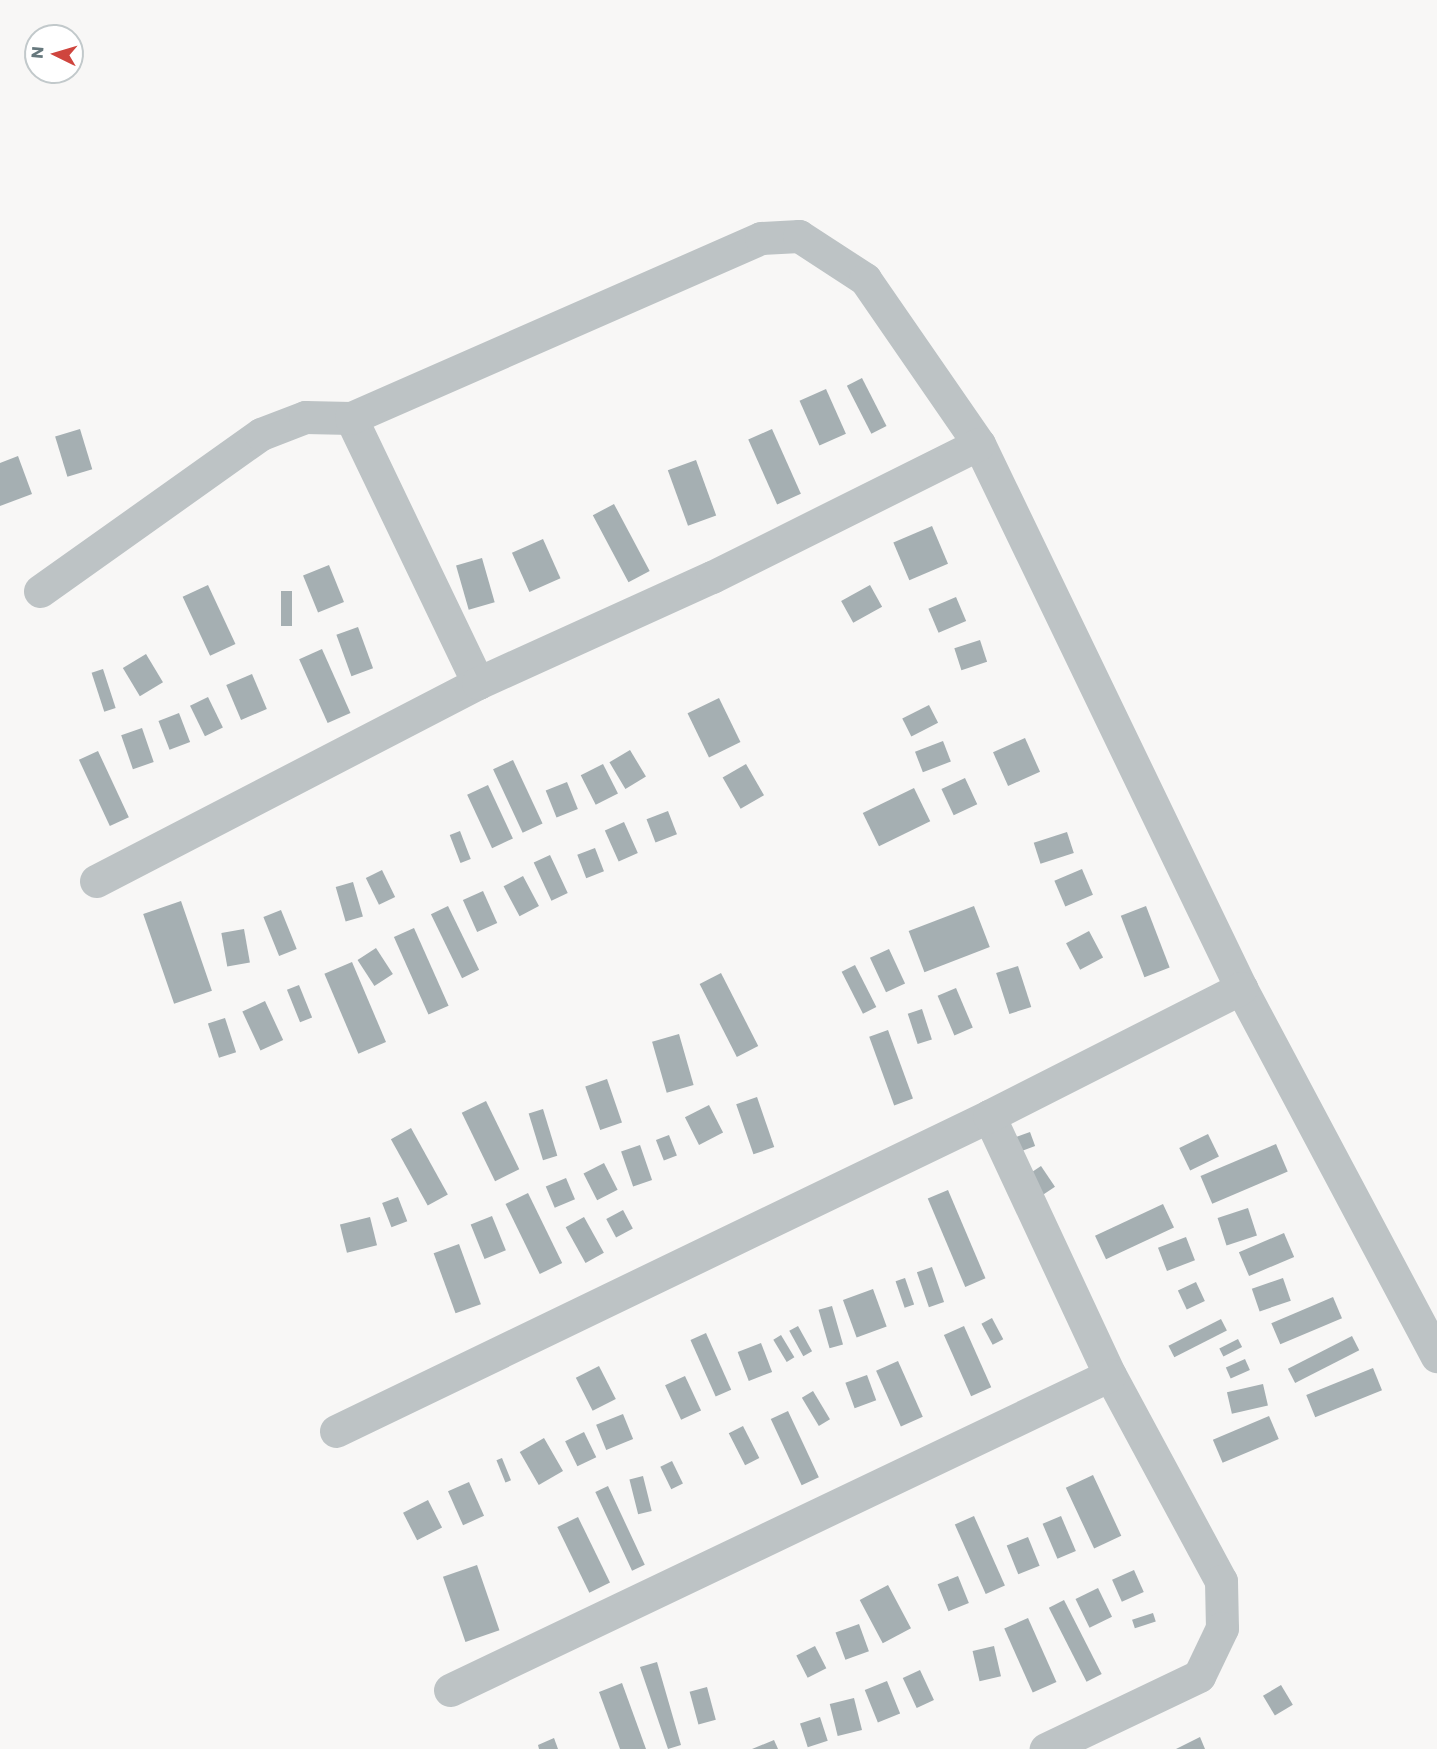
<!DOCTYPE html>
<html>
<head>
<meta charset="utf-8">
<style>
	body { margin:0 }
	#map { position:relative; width:1437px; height:1749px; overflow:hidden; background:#f8f7f6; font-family:Poppins,sans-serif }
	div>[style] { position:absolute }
	.building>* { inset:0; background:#a5afb2; transform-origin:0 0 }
	.street>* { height:33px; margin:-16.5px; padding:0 16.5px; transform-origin:16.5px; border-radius:16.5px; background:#bdc3c5 }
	span { translate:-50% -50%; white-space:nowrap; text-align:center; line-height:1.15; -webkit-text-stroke:6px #fff; paint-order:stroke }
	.north { position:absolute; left:24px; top:24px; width:60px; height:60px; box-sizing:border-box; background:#fff; border:2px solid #c2c9cb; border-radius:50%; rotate:275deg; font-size:16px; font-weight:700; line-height:24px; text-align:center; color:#66787d }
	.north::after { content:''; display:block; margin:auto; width:21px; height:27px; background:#cf453e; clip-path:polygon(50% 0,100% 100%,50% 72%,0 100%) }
</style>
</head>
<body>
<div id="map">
	<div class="building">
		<div style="left:862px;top:378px;width:54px;height:17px;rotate:63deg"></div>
		<div style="left:826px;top:389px;width:49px;height:29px;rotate:66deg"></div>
		<div style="left:80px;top:429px;width:42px;height:26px;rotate:73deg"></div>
		<div style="left:772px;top:429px;width:71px;height:26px;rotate:66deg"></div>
		<div style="clip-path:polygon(18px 456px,32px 494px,0 506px,0 463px)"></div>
		<div style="left:696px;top:460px;width:59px;height:30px;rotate:70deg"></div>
		<div style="left:614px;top:504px;width:76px;height:24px;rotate:62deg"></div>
		<div style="left:932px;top:526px;width:41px;height:42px;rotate:67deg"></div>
		<div style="left:543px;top:539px;width:43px;height:34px;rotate:66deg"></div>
		<div style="left:482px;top:558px;width:46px;height:27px;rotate:74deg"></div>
		<div style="left:329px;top:565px;width:40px;height:28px;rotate:68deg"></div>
		<div style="left:208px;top:585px;width:65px;height:28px;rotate:65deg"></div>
		<div style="left:870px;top:585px;width:25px;height:33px;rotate:61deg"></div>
		<div style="left:281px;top:591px;width:11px;height:35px"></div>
		<div style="left:956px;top:597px;width:26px;height:30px;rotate:67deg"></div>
		<div style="left:358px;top:627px;width:44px;height:23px;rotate:70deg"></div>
		<div style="left:980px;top:640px;width:23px;height:27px;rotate:72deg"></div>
		<div style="left:322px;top:649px;width:70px;height:25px;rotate:66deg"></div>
		<div style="left:146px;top:654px;width:33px;height:27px;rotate:59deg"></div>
		<div style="left:103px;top:669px;width:41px;height:12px;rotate:72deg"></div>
		<div style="left:252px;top:674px;width:38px;height:28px;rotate:67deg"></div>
		<div style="left:208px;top:697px;width:34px;height:20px;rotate:64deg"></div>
		<div style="left:719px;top:698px;width:49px;height:35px;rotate:64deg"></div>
		<div style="left:929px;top:705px;width:20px;height:30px;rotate:63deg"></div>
		<div style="left:179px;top:713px;width:31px;height:22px;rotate:69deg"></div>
		<div style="left:142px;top:728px;width:36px;height:22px;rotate:71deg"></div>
		<div style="left:1025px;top:738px;width:37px;height:35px;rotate:66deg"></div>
		<div style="left:943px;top:741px;width:22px;height:30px;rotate:69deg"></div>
		<div style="left:630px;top:750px;width:31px;height:24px;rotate:59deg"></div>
		<div style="left:98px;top:751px;width:73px;height:21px;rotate:65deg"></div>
		<div style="left:513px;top:760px;width:70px;height:22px;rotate:65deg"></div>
		<div style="left:603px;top:764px;width:33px;height:25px;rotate:63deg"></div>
		<div style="left:746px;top:764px;width:36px;height:27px;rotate:60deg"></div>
		<div style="left:965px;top:778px;width:29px;height:26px;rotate:65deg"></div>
		<div style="left:567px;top:782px;width:29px;height:23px;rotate:68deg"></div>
		<div style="left:488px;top:785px;width:59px;height:23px;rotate:65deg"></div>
		<div style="left:914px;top:788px;width:37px;height:57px;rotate:64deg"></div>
		<div style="left:668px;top:811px;width:25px;height:23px;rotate:69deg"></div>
		<div style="left:624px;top:822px;width:34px;height:21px;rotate:66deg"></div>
		<div style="left:460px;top:831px;width:30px;height:11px;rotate:69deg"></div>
		<div style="left:1067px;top:832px;width:22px;height:35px;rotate:72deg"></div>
		<div style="left:595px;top:848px;width:25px;height:19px;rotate:69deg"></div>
		<div style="left:550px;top:855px;width:42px;height:18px;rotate:65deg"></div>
		<div style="left:1082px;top:869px;width:28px;height:30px;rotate:67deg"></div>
		<div style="left:382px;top:870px;width:30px;height:18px;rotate:64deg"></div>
		<div style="left:523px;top:876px;width:34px;height:22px;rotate:62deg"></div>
		<div style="left:353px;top:882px;width:36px;height:18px;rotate:74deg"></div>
		<div style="left:483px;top:891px;width:35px;height:22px;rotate:66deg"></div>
		<div style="left:181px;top:901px;width:95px;height:40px;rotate:71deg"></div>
		<div style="left:448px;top:906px;width:71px;height:19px;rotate:64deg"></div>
		<div style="left:974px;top:906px;width:44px;height:70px;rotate:69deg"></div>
		<div style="left:1146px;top:906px;width:66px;height:27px;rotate:69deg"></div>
		<div style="left:281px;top:910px;width:42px;height:19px;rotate:68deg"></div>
		<div style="left:414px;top:928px;width:85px;height:22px;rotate:66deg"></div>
		<div style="left:244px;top:929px;width:34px;height:23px;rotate:80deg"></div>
		<div style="left:1089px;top:931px;width:30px;height:26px;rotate:62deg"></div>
		<div style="left:376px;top:948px;width:31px;height:22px;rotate:57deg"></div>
		<div style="left:889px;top:949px;width:38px;height:21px;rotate:65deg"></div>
		<div style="left:352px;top:962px;width:87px;height:30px;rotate:67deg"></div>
		<div style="left:855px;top:965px;width:47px;height:15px;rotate:63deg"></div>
		<div style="left:1018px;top:966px;width:43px;height:23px;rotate:72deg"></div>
		<div style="left:721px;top:973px;width:82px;height:24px;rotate:63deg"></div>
		<div style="left:299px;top:985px;width:35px;height:13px;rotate:68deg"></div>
		<div style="left:956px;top:988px;width:43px;height:20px;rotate:67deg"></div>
		<div style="left:265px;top:1001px;width:43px;height:25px;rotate:65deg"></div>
		<div style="left:922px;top:1009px;width:32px;height:15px;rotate:72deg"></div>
		<div style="left:225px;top:1018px;width:36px;height:18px;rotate:72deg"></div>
		<div style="left:888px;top:1030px;width:73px;height:20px;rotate:70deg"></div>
		<div style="left:679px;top:1034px;width:53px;height:28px;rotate:74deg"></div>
		<div style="left:607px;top:1079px;width:46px;height:23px;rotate:71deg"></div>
		<div style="left:757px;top:1097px;width:53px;height:22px;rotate:71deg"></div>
		<div style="left:486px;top:1101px;width:76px;height:27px;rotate:64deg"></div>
		<div style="left:709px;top:1105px;width:31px;height:27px;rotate:63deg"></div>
		<div style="left:543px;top:1109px;width:49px;height:15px;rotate:73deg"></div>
		<div style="left:411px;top:1128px;width:76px;height:23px;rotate:61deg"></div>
		<div style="left:1030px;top:1132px;width:15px;height:20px;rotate:70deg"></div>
		<div style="left:1208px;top:1134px;width:25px;height:32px;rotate:64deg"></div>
		<div style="left:669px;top:1135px;width:22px;height:14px;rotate:69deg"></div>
		<div style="left:1276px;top:1144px;width:30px;height:82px;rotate:67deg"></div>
		<div style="left:640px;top:1145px;width:37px;height:20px;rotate:71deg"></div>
		<div style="left:604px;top:1163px;width:30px;height:23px;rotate:63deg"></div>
		<div style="left:1041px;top:1166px;width:25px;height:19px;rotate:56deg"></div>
		<div style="left:566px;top:1178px;width:23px;height:22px;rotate:67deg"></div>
		<div style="left:948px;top:1190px;width:96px;height:22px;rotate:67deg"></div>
		<div style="left:528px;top:1193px;width:78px;height:25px;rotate:64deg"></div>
		<div style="left:398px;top:1197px;width:26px;height:17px;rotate:69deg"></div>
		<div style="left:1163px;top:1204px;width:26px;height:75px;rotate:65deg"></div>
		<div style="left:1248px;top:1208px;width:29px;height:32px;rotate:72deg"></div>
		<div style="left:623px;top:1210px;width:21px;height:19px;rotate:62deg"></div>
		<div style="left:492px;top:1216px;width:37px;height:23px;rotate:68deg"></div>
		<div style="left:370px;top:1217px;width:29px;height:31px;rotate:76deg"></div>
		<div style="left:584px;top:1217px;width:41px;height:21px;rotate:61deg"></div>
		<div style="left:1284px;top:1233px;width:26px;height:49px;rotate:67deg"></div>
		<div style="left:1186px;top:1237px;width:25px;height:30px;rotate:69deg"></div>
		<div style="left:459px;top:1244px;width:64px;height:27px;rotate:70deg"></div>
		<div style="left:932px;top:1267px;width:37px;height:16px;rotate:71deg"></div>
		<div style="left:905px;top:1278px;width:28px;height:10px;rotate:71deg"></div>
		<div style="left:1283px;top:1278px;width:24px;height:33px;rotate:71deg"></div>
		<div style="left:1196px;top:1282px;width:21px;height:20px;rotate:65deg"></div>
		<div style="left:873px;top:1289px;width:40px;height:32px;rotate:70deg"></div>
		<div style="left:1333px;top:1297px;width:23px;height:67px;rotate:67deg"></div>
		<div style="left:832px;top:1306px;width:40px;height:14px;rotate:74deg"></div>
		<div style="left:992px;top:1318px;width:24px;height:12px;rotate:62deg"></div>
		<div style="left:1221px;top:1319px;width:13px;height:59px;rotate:63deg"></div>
		<div style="left:798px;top:1326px;width:29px;height:10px;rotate:61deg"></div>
		<div style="left:964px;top:1326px;width:67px;height:22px;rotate:66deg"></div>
		<div style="left:706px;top:1333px;width:62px;height:17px;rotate:66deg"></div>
		<div style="left:781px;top:1335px;width:26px;height:9px;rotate:59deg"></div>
		<div style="left:1352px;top:1336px;width:16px;height:72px;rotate:63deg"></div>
		<div style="left:1238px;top:1339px;width:9px;height:21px;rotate:63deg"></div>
		<div style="left:761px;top:1343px;width:31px;height:25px;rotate:69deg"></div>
		<div style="left:1245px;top:1359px;width:12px;height:21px;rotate:66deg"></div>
		<div style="left:898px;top:1361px;width:61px;height:24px;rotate:66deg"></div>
		<div style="left:599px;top:1366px;width:37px;height:26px;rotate:63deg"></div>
		<div style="left:1373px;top:1368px;width:24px;height:72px;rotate:68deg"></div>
		<div style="left:867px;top:1375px;width:27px;height:23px;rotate:70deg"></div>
		<div style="left:685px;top:1376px;width:38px;height:22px;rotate:65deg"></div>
		<div style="left:1263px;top:1384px;width:22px;height:37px;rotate:77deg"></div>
		<div style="left:813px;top:1391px;width:33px;height:13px;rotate:59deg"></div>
		<div style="left:788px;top:1411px;width:73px;height:19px;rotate:65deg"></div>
		<div style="left:623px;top:1414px;width:27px;height:29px;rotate:68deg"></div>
		<div style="left:1269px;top:1416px;width:25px;height:61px;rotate:67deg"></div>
		<div style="left:743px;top:1426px;width:36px;height:16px;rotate:63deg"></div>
		<div style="left:584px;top:1432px;width:28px;height:21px;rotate:64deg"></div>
		<div style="left:544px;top:1438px;width:38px;height:28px;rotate:60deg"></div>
		<div style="left:502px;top:1458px;width:24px;height:6px;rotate:68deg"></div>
		<div style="left:672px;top:1461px;width:25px;height:13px;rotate:64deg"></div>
		<div style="left:1093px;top:1475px;width:67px;height:30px;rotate:65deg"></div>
		<div style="left:643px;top:1476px;width:36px;height:14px;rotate:76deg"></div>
		<div style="left:469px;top:1482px;width:37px;height:23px;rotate:66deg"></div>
		<div style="left:608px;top:1486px;width:87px;height:14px;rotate:65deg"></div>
		<div style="left:428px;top:1500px;width:31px;height:28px;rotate:63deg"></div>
		<div style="left:974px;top:1516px;width:76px;height:21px;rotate:66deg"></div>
		<div style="left:1061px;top:1516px;width:38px;height:20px;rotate:67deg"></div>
		<div style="left:578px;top:1517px;width:73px;height:23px;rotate:64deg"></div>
		<div style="left:1028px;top:1537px;width:31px;height:23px;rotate:68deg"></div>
		<div style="left:477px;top:1565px;width:69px;height:36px;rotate:71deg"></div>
		<div style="left:1134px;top:1570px;width:24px;height:24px;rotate:66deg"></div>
		<div style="left:958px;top:1576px;width:29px;height:22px;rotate:68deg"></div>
		<div style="left:888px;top:1585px;width:49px;height:32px;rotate:62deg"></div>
		<div style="left:1098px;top:1588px;width:32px;height:25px;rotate:64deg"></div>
		<div style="left:1064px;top:1600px;width:83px;height:17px;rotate:63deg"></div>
		<div style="left:1153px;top:1613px;width:9px;height:22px;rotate:72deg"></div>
		<div style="left:1028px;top:1618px;width:70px;height:26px;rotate:66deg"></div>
		<div style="left:859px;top:1624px;width:29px;height:25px;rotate:70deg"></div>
		<div style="left:815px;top:1646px;width:25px;height:21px;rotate:63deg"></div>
		<div style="left:994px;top:1646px;width:31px;height:22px;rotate:77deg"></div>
		<div style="clip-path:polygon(657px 1662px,681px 1745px,668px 1749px,640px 1667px)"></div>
		<div style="left:920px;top:1670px;width:33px;height:19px;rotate:65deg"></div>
		<div style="left:887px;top:1681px;width:35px;height:24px;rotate:68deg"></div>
		<div style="clip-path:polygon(622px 1683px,646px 1749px,620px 1749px,599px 1692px)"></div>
		<div style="left:1281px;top:1685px;width:23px;height:21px;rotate:59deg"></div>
		<div style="left:707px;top:1687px;width:34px;height:18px;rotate:75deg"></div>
		<div style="left:854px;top:1698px;width:33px;height:25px;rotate:76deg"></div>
		<div style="left:820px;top:1717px;width:25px;height:21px;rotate:72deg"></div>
		<div style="clip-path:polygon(1200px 1737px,1205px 1749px,1176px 1749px)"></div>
		<div style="clip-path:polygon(554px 1738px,558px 1749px,539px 1749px,538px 1745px)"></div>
		<div style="clip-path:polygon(774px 1740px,778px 1749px,752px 1749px)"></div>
	</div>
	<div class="street">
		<div style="left:351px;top:418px;width:294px;rotate:64.4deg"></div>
		<div style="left:40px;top:591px;width:271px;rotate:-35.4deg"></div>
		<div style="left:261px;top:434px;width:47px;rotate:-21.1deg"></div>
		<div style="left:305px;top:417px;width:46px;rotate:1.2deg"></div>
		<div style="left:351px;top:418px;width:448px;rotate:-23.7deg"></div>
		<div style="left:761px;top:238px;width:38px;rotate:-3deg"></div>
		<div style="left:799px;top:236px;width:79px;rotate:33.1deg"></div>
		<div style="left:865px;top:279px;width:201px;rotate:55.4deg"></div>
		<div style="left:979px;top:444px;width:604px;rotate:64.28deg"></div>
		<div style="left:1241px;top:988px;width:417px;rotate:62deg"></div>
		<div style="left:96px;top:881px;width:430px;rotate:-27.4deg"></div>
		<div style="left:478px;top:683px;width:257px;rotate:-24.4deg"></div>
		<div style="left:712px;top:577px;width:298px;rotate:-26.5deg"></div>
		<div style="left:989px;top:1116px;width:286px;rotate:65deg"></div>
		<div style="left:1110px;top:1375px;width:234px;rotate:61.7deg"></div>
		<div style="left:1221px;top:1581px;width:47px;rotate:88.8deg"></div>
		<div style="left:1222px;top:1628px;width:53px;rotate:115.6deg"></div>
		<div style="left:1199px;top:1676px;width:170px;rotate:154.5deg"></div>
		<div style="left:336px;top:1431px;width:725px;rotate:-25.75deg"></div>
		<div style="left:989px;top:1116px;width:283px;rotate:-26.9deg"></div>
		<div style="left:450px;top:1690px;width:731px;rotate:-25.51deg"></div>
	</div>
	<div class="north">N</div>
</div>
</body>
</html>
